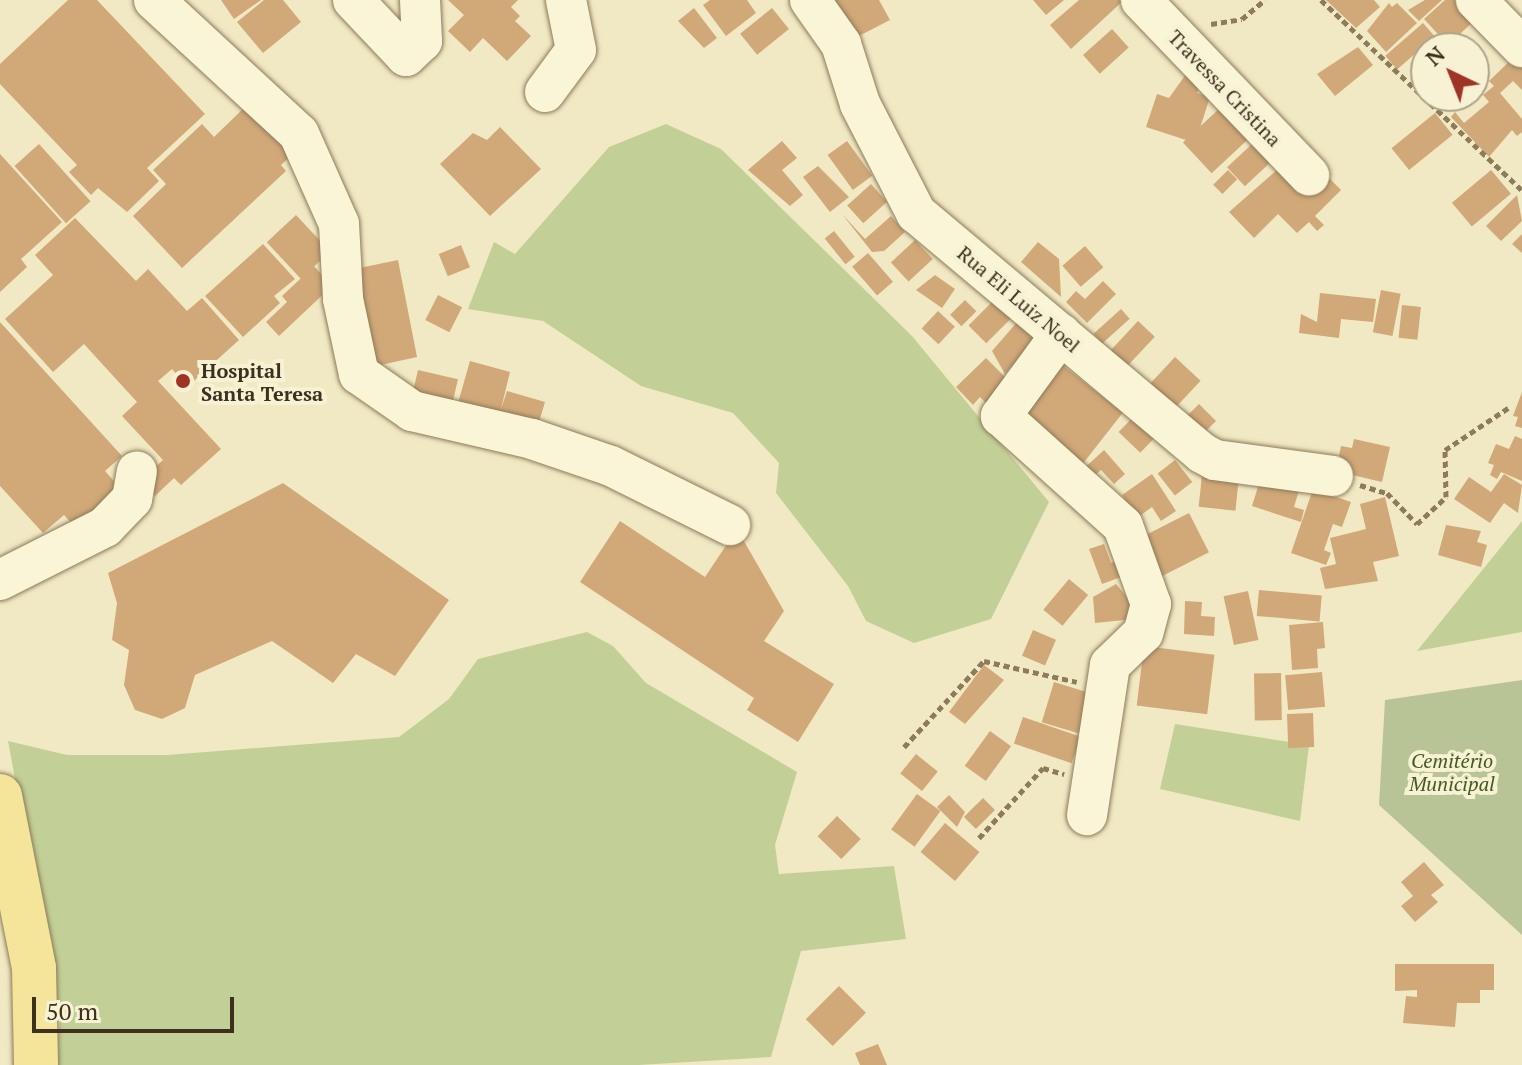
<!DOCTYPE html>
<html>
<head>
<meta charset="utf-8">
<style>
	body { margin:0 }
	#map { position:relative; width:1522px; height:1065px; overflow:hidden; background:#f1e9c4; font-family:"PT Serif",serif }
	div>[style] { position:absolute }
	.green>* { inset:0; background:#c2d097 }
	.cemetery>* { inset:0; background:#b9c496 }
	.building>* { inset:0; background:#d1a878; transform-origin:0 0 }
	.path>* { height:5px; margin-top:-2.5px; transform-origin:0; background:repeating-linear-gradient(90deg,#8d7b59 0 6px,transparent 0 10px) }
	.roads { filter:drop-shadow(0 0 2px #8d7b59) drop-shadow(0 0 2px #8d7b59) }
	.minor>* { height:40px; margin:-20px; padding:0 20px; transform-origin:20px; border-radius:20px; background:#fbf5d8 }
	.major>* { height:44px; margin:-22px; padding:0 22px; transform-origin:22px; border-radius:22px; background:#f5e59a }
	.dots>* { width:22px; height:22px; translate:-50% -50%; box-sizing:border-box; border:4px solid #f8f2d4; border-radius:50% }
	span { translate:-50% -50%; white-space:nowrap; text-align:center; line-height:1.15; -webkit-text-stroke:8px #f8f2d4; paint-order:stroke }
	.street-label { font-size:20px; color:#3c301e }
	.poi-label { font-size:20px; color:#3c301e; font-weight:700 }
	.left { translate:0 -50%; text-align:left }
	.park-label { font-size:20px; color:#455923; font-style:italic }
	.north { position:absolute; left:1410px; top:32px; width:80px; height:80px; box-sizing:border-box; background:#f8f2d4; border:2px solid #ada48b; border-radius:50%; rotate:317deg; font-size:22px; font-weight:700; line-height:32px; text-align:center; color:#3c301e }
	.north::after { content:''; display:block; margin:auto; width:28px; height:36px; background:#9f3425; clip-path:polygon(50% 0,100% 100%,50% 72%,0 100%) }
	.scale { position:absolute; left:32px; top:997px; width:202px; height:36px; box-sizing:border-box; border:4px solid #3c301e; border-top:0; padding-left:10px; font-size:24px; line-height:28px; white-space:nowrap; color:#3c301e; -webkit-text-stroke:6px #f8f2d4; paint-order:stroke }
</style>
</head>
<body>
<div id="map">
	<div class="green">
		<div style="clip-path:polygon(666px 124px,721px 149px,912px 336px,1049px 502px,991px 619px,914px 643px,866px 621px,848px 586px,776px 493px,779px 463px,733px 413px,641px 386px,543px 321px,468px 309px,494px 242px,515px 254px,609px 147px)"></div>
		<div style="clip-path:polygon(1522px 521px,1522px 632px,1417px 651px)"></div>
		<div style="clip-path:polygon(587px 632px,613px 646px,646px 683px,797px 772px,775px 845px,779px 874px,894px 866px,906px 939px,801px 951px,771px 1057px,639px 1065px,55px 1065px,60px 1022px,8px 741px,67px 755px,167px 755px,399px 737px,449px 699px,478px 659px)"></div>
		<div style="clip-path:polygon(1175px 724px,1309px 745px,1300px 821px,1160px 789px)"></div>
	</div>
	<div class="cemetery">
		<div style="clip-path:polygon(1522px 680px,1522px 935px,1379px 805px,1385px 700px)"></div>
	</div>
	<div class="building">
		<div style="clip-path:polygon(68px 0,97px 0,205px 114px,147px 168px,159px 181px,127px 212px,98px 188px,91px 195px,69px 172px,77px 165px,0 84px,0 64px)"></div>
		<div style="clip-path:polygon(221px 0,261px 0,234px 19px)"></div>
		<div style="clip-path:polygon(264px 0,283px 0,301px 22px,263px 53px,237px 22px)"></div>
		<div style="clip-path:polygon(448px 0,518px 0,511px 7px,520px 16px,515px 21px,531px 36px,507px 61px,483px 38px,470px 52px,448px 31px,464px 15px)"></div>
		<div style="clip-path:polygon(710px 0,747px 0,756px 13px,726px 36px,703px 5px)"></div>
		<div style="clip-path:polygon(830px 0,879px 0,890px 20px,851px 40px)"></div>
		<div style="clip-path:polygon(1033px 0,1064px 0,1046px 15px)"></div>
		<div style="clip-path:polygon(1079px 0,1124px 0,1071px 49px,1050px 25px)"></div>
		<div style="clip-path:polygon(1326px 0,1374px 0,1380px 7px,1356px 28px)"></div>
		<div style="clip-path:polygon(1425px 0,1442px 0,1419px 21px,1408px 10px)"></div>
		<div style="clip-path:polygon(1445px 0,1455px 0,1476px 19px,1448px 45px,1424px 19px)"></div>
		<div style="clip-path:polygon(1389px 3px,1392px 7px,1397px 3px,1417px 23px,1386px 52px,1367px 31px)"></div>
		<div style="clip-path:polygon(694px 8px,717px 38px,704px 48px,678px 21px)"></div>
		<div style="left:772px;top:8px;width:27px;height:41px;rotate:51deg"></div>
		<div style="left:1423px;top:23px;width:18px;height:50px;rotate:49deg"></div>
		<div style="left:1112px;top:29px;width:25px;height:39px;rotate:48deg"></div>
		<div style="clip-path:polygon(1358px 47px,1373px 65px,1335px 96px,1317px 74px)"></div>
		<div style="clip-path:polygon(1514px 57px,1522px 65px,1522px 90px,1513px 81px,1500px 93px,1522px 119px,1522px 132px,1517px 136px,1512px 130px,1489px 157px,1451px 117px,1455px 112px,1464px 123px,1489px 102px,1483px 95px,1494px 86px,1489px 81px)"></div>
		<div style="clip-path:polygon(1189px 70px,1201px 82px,1197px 93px,1210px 97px,1200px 128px,1186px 140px,1146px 127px,1157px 94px,1169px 98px)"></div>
		<div style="clip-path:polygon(246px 106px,292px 155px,281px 165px,286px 171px,182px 268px,133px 216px,166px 184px,153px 170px,202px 124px,214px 137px)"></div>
		<div style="left:1221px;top:107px;width:42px;height:52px;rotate:47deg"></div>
		<div style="left:1435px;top:113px;width:28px;height:56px;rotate:51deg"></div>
		<div style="clip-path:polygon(500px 127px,541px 169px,490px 216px,440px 164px,473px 133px,487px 140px)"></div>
		<div style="clip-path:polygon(782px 141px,797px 158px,782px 170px,803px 195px,790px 206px,748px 170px)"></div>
		<div style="left:847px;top:141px;width:43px;height:24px;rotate:54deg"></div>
		<div style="left:39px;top:144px;width:77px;height:33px;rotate:48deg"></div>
		<div style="left:1252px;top:144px;width:26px;height:34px;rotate:47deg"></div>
		<div style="clip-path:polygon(0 154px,62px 222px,21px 259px,27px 267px,0 292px)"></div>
		<div style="clip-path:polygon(818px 166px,849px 197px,830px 212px,803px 177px)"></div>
		<div style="clip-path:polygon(1278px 169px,1320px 169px,1341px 190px,1315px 216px,1324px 225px,1317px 231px,1309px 222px,1297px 233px,1278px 214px,1254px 238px,1229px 212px)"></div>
		<div style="left:1228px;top:170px;width:13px;height:21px;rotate:45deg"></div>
		<div style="left:1491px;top:170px;width:31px;height:51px;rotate:50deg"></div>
		<div style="left:871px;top:184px;width:24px;height:32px;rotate:48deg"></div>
		<div style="clip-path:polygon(1517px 195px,1522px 221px,1501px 241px,1486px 226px)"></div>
		<div style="clip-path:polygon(842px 214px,865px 239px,891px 216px,905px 232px,884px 251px,872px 252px)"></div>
		<div style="left:296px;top:215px;width:50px;height:40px;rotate:47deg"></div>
		<div style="clip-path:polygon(75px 218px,136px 281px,148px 269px,187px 311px,202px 298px,239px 340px,187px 387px,172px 369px,158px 381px,221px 449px,181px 485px,174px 478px,155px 496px,141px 480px,163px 460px,122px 416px,137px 402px,84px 344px,53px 372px,5px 319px,53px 275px,35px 255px)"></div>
		<div style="left:834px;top:231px;width:33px;height:12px;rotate:51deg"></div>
		<div style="clip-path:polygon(1522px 234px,1522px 253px,1512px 244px)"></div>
		<div style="left:915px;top:240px;width:26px;height:33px;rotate:47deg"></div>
		<div style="clip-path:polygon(1038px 242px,1059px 259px,1061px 297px,1021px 262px)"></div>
		<div style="clip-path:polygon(263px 244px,295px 279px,274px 296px,280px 303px,243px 337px,205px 296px)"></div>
		<div style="left:461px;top:245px;width:24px;height:24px;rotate:68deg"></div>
		<div style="left:1085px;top:246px;width:28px;height:30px;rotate:49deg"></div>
		<div style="left:868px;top:253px;width:38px;height:21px;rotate:49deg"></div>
		<div style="clip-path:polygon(398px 260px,417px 357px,376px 366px,345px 271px)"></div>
		<div style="clip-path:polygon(314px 266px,332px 286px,279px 336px,266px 322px,287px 302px,282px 296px)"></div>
		<div style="clip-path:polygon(935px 275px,955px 289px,942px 308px,916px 290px)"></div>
		<div style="clip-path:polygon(1103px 281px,1116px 294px,1087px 323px,1066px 302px,1076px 291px,1085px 299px)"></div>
		<div style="left:1381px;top:290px;width:20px;height:43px;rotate:11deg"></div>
		<div style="clip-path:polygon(1320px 293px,1376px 299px,1373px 322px,1341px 319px,1339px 338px,1299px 333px,1301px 314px,1317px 322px)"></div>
		<div style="left:438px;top:295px;width:27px;height:28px;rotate:27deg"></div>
		<div style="left:965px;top:300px;width:16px;height:21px;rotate:45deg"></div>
		<div style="left:994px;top:300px;width:25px;height:36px;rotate:45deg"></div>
		<div style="left:1402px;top:305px;width:19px;height:33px;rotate:6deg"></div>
		<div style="left:1121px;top:309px;width:13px;height:37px;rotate:48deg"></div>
		<div style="left:938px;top:311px;width:23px;height:24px;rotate:43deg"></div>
		<div style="clip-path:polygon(1018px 321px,1042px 343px,1017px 372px,1011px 367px,1005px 374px,992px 351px)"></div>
		<div style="left:1138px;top:321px;width:23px;height:44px;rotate:43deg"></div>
		<div style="clip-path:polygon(0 322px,122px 456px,105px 471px,119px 487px,75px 527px,64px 515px,43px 533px,0 486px)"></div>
		<div style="left:1052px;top:357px;width:90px;height:69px;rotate:38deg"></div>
		<div style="left:1175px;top:357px;width:35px;height:40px;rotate:43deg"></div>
		<div style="clip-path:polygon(986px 358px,1010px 382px,987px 404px,980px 397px,973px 405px,956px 387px)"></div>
		<div style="clip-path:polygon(470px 361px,510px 372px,501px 409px,507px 391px,545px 402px,536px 432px,456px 410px)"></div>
		<div style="left:418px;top:370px;width:41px;height:30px;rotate:13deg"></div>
		<div style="clip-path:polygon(1522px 392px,1522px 428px,1515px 426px,1518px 417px,1513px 416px)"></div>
		<div style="left:1199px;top:404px;width:24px;height:25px;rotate:45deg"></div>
		<div style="left:1136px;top:414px;width:30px;height:25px;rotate:44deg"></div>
		<div style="clip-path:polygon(1515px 436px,1522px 439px,1522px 481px,1501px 472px,1497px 479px,1490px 475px,1494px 465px,1488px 463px,1496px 444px,1509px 449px)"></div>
		<div style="clip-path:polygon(1354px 439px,1390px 447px,1382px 482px,1348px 474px,1350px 463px,1338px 460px,1341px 446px,1352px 448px)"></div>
		<div style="clip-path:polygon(1104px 450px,1125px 474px,1114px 484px,1101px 470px,1087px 482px,1079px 473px)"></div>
		<div style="left:1175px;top:460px;width:28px;height:22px;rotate:52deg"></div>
		<div style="clip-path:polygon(1152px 474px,1176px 511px,1161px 521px,1152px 507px,1137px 518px,1122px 495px)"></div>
		<div style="clip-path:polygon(1262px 474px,1300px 487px,1294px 507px,1304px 510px,1301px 522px,1252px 506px)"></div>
		<div style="clip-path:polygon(1504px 474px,1522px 485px,1518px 513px,1504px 503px,1490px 523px,1454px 499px,1469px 477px,1491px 492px)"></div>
		<div style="left:1202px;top:475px;width:37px;height:32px;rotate:6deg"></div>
		<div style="clip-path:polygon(283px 483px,449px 600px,395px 676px,356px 654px,333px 683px,272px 641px,195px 675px,185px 708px,162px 719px,135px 710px,124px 685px,129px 650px,112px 640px,117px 603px,108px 573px)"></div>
		<div style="clip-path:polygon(1313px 489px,1351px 502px,1342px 527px,1333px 524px,1324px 550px,1331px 553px,1326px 565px,1291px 553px)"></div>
		<div style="clip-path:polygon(1385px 497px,1399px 556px,1373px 562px,1378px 581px,1325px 589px,1320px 568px,1336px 564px,1330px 538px,1366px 529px,1360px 504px)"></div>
		<div style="left:1189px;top:513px;width:44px;height:59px;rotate:63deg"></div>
		<div style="clip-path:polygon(620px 521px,705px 577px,737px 529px,784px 611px,764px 641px,834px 684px,798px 742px,747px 710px,754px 698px,580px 582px)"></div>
		<div style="clip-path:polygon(1446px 525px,1481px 531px,1477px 542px,1487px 545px,1481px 567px,1438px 555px)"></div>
		<div style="clip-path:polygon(1104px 544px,1111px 563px,1123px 558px,1129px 574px,1102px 584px,1089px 549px)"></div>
		<div style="left:1069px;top:579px;width:25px;height:40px;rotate:40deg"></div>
		<div style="clip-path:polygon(1116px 584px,1132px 603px,1134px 619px,1095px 623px,1093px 597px)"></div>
		<div style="left:1259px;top:590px;width:63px;height:26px;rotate:5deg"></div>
		<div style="left:1248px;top:591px;width:50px;height:25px;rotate:78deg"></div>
		<div style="clip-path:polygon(1185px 601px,1202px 602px,1201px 616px,1215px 617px,1214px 636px,1184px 634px)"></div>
		<div style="clip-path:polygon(1323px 622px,1325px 648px,1317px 649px,1318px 668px,1292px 670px,1289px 625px)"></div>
		<div style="left:1033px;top:630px;width:25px;height:28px;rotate:23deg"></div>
		<div style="left:1144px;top:646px;width:71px;height:60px;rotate:7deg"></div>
		<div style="clip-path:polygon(984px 665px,1004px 680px,965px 724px,949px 712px)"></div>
		<div style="left:1322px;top:672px;width:35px;height:37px;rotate:85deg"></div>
		<div style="left:1281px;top:673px;width:47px;height:27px;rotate:89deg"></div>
		<div style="left:1054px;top:682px;width:39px;height:42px;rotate:17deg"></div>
		<div style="left:1313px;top:713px;width:34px;height:26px;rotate:88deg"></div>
		<div style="left:1023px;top:717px;width:61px;height:28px;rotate:19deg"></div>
		<div style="left:990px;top:731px;width:26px;height:43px;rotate:36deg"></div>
		<div style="left:916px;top:754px;width:28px;height:25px;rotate:39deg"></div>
		<div style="left:917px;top:794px;width:29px;height:44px;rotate:36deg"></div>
		<div style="clip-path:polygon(949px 795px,965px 812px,957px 827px,937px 807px)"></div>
		<div style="left:983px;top:798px;width:17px;height:27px;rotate:45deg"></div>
		<div style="left:837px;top:816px;width:33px;height:28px;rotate:44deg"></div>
		<div style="left:945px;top:823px;width:45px;height:38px;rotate:40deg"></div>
		<div style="clip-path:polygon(1424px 862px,1444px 885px,1431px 895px,1438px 902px,1415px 922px,1401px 906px,1413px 896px,1401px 882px)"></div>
		<div style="clip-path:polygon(1395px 964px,1494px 964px,1494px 990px,1480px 990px,1480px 1003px,1457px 1003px,1455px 1027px,1403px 1023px,1406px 996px,1417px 997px,1417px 990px,1395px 991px)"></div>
		<div style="left:839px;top:986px;width:38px;height:47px;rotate:45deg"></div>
		<div style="clip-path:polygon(878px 1044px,887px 1065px,860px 1065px,855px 1053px)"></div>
	</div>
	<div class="path">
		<div style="left:1321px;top:0;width:277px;rotate:43.4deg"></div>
		<div style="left:1211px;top:24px;width:31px;rotate:-9deg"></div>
		<div style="left:1242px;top:19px;width:30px;rotate:-40deg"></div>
		<div style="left:1360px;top:485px;width:28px;rotate:17deg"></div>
		<div style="left:1387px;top:493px;width:43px;rotate:45.9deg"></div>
		<div style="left:1417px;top:524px;width:40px;rotate:-43deg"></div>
		<div style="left:1446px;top:497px;width:47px;rotate:-91.2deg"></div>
		<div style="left:1445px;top:450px;width:76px;rotate:-33.7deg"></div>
		<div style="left:904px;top:747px;width:117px;rotate:-47.1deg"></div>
		<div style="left:984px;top:661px;width:95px;rotate:12.7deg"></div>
		<div style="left:979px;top:838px;width:95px;rotate:-47.6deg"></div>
		<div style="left:1043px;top:768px;width:22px;rotate:16deg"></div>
	</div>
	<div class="roads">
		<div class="minor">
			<div style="left:154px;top:0;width:197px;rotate:42.7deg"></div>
			<div style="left:299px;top:134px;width:98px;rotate:66deg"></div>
			<div style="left:339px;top:224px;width:75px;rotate:86.9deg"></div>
			<div style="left:343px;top:299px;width:77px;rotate:78deg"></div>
			<div style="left:359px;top:374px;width:65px;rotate:34.9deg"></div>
			<div style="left:412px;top:411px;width:123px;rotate:13.1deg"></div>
			<div style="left:532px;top:439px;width:83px;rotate:18.9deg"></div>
			<div style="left:611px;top:466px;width:133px;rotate:26.4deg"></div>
			<div style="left:353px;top:0;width:77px;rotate:46.6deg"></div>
			<div style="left:406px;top:56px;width:22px;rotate:-43deg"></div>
			<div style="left:422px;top:41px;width:41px;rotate:-92.8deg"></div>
			<div style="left:810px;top:0;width:54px;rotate:54.8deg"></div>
			<div style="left:841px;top:44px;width:63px;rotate:72.4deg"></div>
			<div style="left:860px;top:104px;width:123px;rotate:62.8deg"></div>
			<div style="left:916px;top:213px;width:373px;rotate:40deg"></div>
			<div style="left:1202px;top:453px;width:15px;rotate:28deg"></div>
			<div style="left:1215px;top:460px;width:119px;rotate:7.7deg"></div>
			<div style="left:1141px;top:0;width:243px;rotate:46.2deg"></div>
			<div style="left:1476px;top:0;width:66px;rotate:45.6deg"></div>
			<div style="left:545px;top:92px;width:52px;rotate:-53.6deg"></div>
			<div style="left:576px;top:50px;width:51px;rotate:-101.3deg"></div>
			<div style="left:1061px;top:334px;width:102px;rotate:126.2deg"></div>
			<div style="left:1001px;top:416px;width:164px;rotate:42deg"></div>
			<div style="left:1123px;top:526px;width:83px;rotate:70.3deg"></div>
			<div style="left:1151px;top:604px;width:30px;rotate:105deg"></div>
			<div style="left:1143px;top:633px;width:46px;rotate:135.9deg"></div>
			<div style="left:1110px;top:665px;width:152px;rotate:98.7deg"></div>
			<div style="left:0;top:580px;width:118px;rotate:-26.8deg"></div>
			<div style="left:105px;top:527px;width:39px;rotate:-46deg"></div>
			<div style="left:132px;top:499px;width:28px;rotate:-80deg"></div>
		</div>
		<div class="major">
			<div style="left:0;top:796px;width:175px;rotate:78.8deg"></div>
			<div style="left:34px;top:968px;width:97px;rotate:88.8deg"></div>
		</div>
	</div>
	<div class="dots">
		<div style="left:183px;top:381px;background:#9f3425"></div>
	</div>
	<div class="street-label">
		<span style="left:1225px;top:88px;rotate:46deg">Travessa Cristina</span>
		<span style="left:1019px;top:299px;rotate:40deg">Rua Eli Luiz Noel</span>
	</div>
	<div class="poi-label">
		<span class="left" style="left:201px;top:382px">Hospital<br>Santa Teresa</span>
	</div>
	<div class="park-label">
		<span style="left:1452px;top:772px">Cemitério<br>Municipal</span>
	</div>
	<div class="north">N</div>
	<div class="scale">50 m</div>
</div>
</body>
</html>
